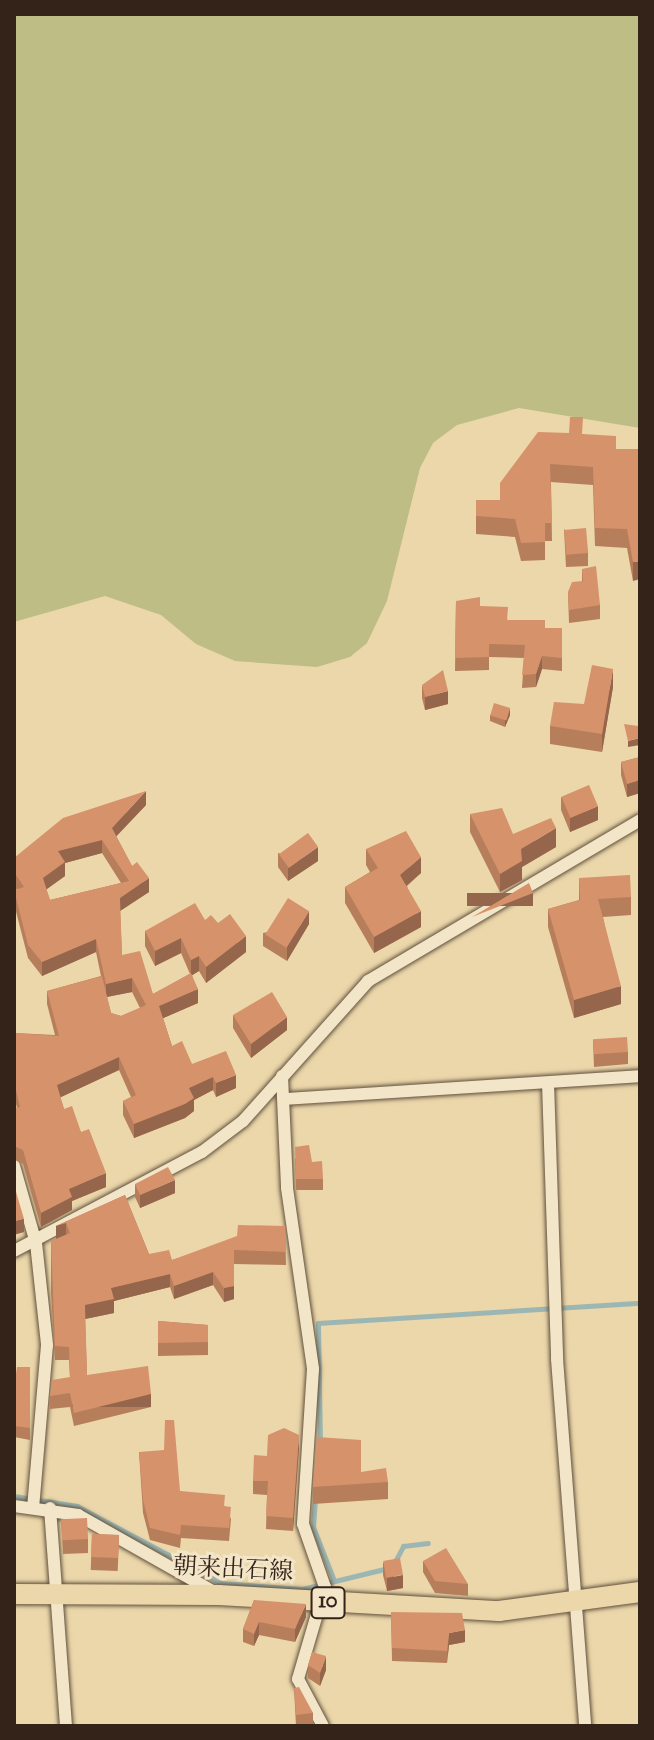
<!DOCTYPE html>
<html>
<head>
<meta charset="utf-8">
<style>
	body { margin:0 }
	#map { position:relative; width:654px; height:1740px; overflow:hidden; background:#ebd7aa; font-family:"Sorts Mill Goudy","Noto Serif JP",serif }
	div>[style] { position:absolute }
	.green>* { inset:0; background:#bdbd85 }
	.stream>* { height:5px; margin:-2.5px; padding:0 2.5px; transform-origin:2.5px; border-radius:2.5px; background:#9cb7b3 }
	.roads { filter:drop-shadow(0 0 2px #61503d) drop-shadow(0 0 2px #61503d) }
	.street>* { height:12px; margin:-6px; padding:0 6px; transform-origin:6px; border-radius:6px; background:#f2e5c8 }
	.primary>* { height:20px; margin:-10px; padding:0 10px; transform-origin:10px; border-radius:10px; background:#ebd7aa }
	.wall>* { inset:0; background:#b77e5c; transform-origin:0 0 }
	.shaded-wall>* { inset:0; background:#95664b; transform-origin:0 0 }
	.building>* { inset:0; background:#d5926b; transform-origin:0 0 }
	span { translate:-50% -50%; white-space:nowrap; text-align:center; line-height:1.15; -webkit-text-stroke:6px #f2e5c8; paint-order:stroke }
	.shield-label span { padding:2px 6px; background:#f2e5c8; border:2px solid; border-radius:6px; -webkit-text-stroke-width:0 }
	.shield-label { font-size:22px; color:#332319; font-weight:700 }
	.street-label { font-size:24px; color:#332319 }
	.frame { position:absolute; inset:0; border:16px solid #332319; pointer-events:none }
</style>
</head>
<body>
<div id="map">
	<div class="green">
		<div style="clip-path:polygon(14px 14px,640px 14px,640px 428px,519px 408px,457px 425px,433px 443px,420px 468px,387px 601px,367px 643px,350px 657px,317px 667px,235px 661px,196px 644px,161px 615px,105px 596px,14px 622px)"></div>
	</div>
	<div class="stream">
		<div style="left:320px;top:1442px;width:119px;rotate:-91deg"></div>
		<div style="left:318px;top:1323px;width:323px;rotate:-3.6deg"></div>
		<div style="left:14px;top:1496px;width:64px;rotate:9deg"></div>
		<div style="left:77px;top:1506px;width:163px;rotate:28.1deg"></div>
		<div style="left:221px;top:1583px;width:81px;rotate:4.2deg"></div>
		<div style="left:302px;top:1589px;width:93px;rotate:-13.7deg"></div>
		<div style="left:392px;top:1567px;width:24px;rotate:-62deg"></div>
		<div style="left:403px;top:1546px;width:25px;rotate:-7deg"></div>
		<div style="left:315px;top:1499px;width:28px;rotate:94deg"></div>
		<div style="left:313px;top:1527px;width:55px;rotate:68.6deg"></div>
	</div>
	<div class="roads">
		<div class="street">
			<div style="left:282px;top:1076px;width:112px;rotate:87.4deg"></div>
			<div style="left:287px;top:1188px;width:183px;rotate:81.8deg"></div>
			<div style="left:313px;top:1369px;width:155px;rotate:93.7deg"></div>
			<div style="left:303px;top:1524px;width:67px;rotate:70.8deg"></div>
			<div style="left:325px;top:1587px;width:96px;rotate:106.4deg"></div>
			<div style="left:298px;top:1679px;width:53px;rotate:62deg"></div>
			<div style="left:548px;top:1083px;width:276px;rotate:88.1deg"></div>
			<div style="left:557px;top:1359px;width:368px;rotate:85.6deg"></div>
			<div style="left:285px;top:1099px;width:356px;rotate:-3.7deg"></div>
			<div style="left:14px;top:1166px;width:80px;rotate:74.1deg"></div>
			<div style="left:36px;top:1243px;width:103px;rotate:83.8deg"></div>
			<div style="left:47px;top:1345px;width:163px;rotate:94.9deg"></div>
			<div style="left:14px;top:1251px;width:212px;rotate:-27.8deg"></div>
			<div style="left:202px;top:1152px;width:51px;rotate:-37.1deg"></div>
			<div style="left:243px;top:1121px;width:188px;rotate:-48.2deg"></div>
			<div style="left:368px;top:981px;width:316px;rotate:-30.6deg"></div>
			<div style="left:14px;top:1506px;width:65px;rotate:8deg"></div>
			<div style="left:78px;top:1515px;width:159px;rotate:29.5deg"></div>
			<div style="left:50px;top:1508px;width:219px;rotate:85.8deg"></div>
		</div>
		<div class="primary">
			<div style="left:14px;top:1594px;width:205px;rotate:0.3deg"></div>
			<div style="left:219px;top:1595px;width:280px;rotate:3.3deg"></div>
			<div style="left:499px;top:1611px;width:142px;rotate:-7.7deg"></div>
		</div>
	</div>
	<div class="wall">
		<div style="clip-path:polygon(569px 433px,583px 434px,616px 449px,640px 449px,633px 581px,627px 548px,595px 546px,593px 485px,551px 482px,552px 541px,545px 541px,545px 560px,521px 561px,515px 537px,476px 534px,476px 500px,500px 500px)"></div>
		<div style="clip-path:polygon(564px 529px,588px 553px,588px 566px,566px 567px)"></div>
		<div style="clip-path:polygon(582px 569px,600px 605px,600px 619px,569px 623px,568px 592px,582px 581px)"></div>
		<div style="clip-path:polygon(456px 601px,480px 606px,508px 620px,545px 628px,562px 628px,562px 671px,542px 669px,536px 687px,522px 688px,524px 658px,489px 657px,489px 670px,455px 671px)"></div>
		<div style="clip-path:polygon(422px 685px,448px 704px,425px 710px,422px 698px)"></div>
		<div style="clip-path:polygon(613px 687px,602px 752px,550px 744px,550px 726px,584px 704px)"></div>
		<div style="clip-path:polygon(490px 715px,510px 715px,505px 727px,490px 721px)"></div>
		<div style="clip-path:polygon(640px 757px,640px 793px,627px 797px,621px 775px,621px 762px)"></div>
		<div style="clip-path:polygon(561px 797px,598px 820px,570px 832px,561px 810px)"></div>
		<div style="clip-path:polygon(evenodd,146px 805px,116px 836px,132px 866px,149px 892px,120px 911px,122px 955px,153px 994px,190px 974px,181px 953px,155px 966px,145px 946px,145px 931px,205px 920px,218px 923px,246px 952px,206px 983px,199px 971px,192px 975px,198px 1003px,163px 1018px,172px 1046px,192px 1064px,236px 1088px,216px 1097px,213px 1090px,194px 1100px,194px 1111px,185px 1118px,134px 1138px,123px 1115px,123px 1101px,131px 1097px,119px 1070px,60px 1097px,64px 1109px,81px 1132px,106px 1187px,72px 1201px,72px 1210px,41px 1227px,23px 1164px,14px 1159px,14px 1108px,17px 1108px,14px 1096px,14px 1033px,55px 1035px,47px 1004px,47px 991px,101px 976px,96px 952px,42px 976px,28px 958px,14px 904px,14px 890px,17px 890px,14px 886px,14px 858px,146px 805px,102px 853px,121px 883px,50px 900px,46px 889px,65px 876px,65px 863px,102px 853px,146px 805px,132px 992px,140px 1008px,121px 1016px,111px 1013px,107px 997px,132px 992px)"></div>
		<div style="clip-path:polygon(470px 814px,513px 834px,556px 847px,522px 867px,522px 880px,500px 892px,470px 832px)"></div>
		<div style="clip-path:polygon(366px 849px,421px 873px,407px 886px,421px 927px,374px 953px,345px 903px,345px 887px,370px 872px,366px 865px)"></div>
		<div style="clip-path:polygon(278px 853px,318px 861px,288px 881px,278px 867px)"></div>
		<div style="clip-path:polygon(579px 878px,631px 897px,631px 915px,603px 917px,621px 1004px,574px 1018px,548px 927px,548px 909px,579px 900px)"></div>
		<div style="clip-path:polygon(309px 924px,287px 961px,263px 946px,263px 933px)"></div>
		<div style="clip-path:polygon(233px 1015px,287px 1030px,251px 1058px,233px 1028px)"></div>
		<div style="clip-path:polygon(593px 1040px,628px 1052px,628px 1064px,594px 1067px)"></div>
		<div style="clip-path:polygon(295px 1158px,323px 1179px,323px 1190px,296px 1190px)"></div>
		<div style="clip-path:polygon(135px 1184px,175px 1193px,140px 1208px,135px 1197px)"></div>
		<div style="clip-path:polygon(125px 1195px,149px 1254px,172px 1260px,285px 1226px,286px 1265px,234px 1264px,234px 1299px,224px 1302px,213px 1285px,174px 1299px,170px 1287px,114px 1301px,114px 1313px,85px 1319px,87px 1375px,151px 1407px,74px 1426px,70px 1407px,50px 1409px,50px 1396px,70px 1378px,69px 1360px,55px 1360px,51px 1293px,51px 1241px,56px 1239px,56px 1226px)"></div>
		<div style="clip-path:polygon(158px 1321px,208px 1325px,208px 1355px,158px 1356px)"></div>
		<div style="clip-path:polygon(30px 1367px,30px 1440px,14px 1437px,14px 1387px)"></div>
		<div style="clip-path:polygon(299px 1448px,293px 1531px,266px 1529px,267px 1495px,253px 1494px,253px 1481px,267px 1456px)"></div>
		<div style="clip-path:polygon(139px 1452px,180px 1491px,225px 1506px,231px 1519px,229px 1541px,181px 1538px,180px 1548px,150px 1540px,143px 1513px)"></div>
		<div style="clip-path:polygon(361px 1472px,388px 1482px,388px 1499px,313px 1504px,313px 1487px)"></div>
		<div style="clip-path:polygon(61px 1519px,88px 1539px,88px 1553px,63px 1554px)"></div>
		<div style="left:92px;top:1534px;width:27px;height:36px;rotate:2deg"></div>
		<div style="clip-path:polygon(423px 1561px,468px 1584px,468px 1596px,435px 1593px,423px 1572px)"></div>
		<div style="clip-path:polygon(383px 1562px,403px 1588px,387px 1591px,383px 1575px)"></div>
		<div style="clip-path:polygon(254px 1600px,306px 1617px,295px 1642px,259px 1635px,254px 1646px,243px 1642px,243px 1629px)"></div>
		<div style="clip-path:polygon(391px 1612px,465px 1642px,449px 1645px,447px 1663px,392px 1661px)"></div>
		<div style="clip-path:polygon(308px 1665px,326px 1670px,320px 1686px,308px 1678px)"></div>
		<div style="clip-path:polygon(294px 1688px,313px 1713px,313px 1726px,296px 1726px)"></div>
	</div>
	<div class="shaded-wall">
		<div style="clip-path:polygon(640px 561px,640px 579px,633px 581px,633px 562px)"></div>
		<div style="clip-path:polygon(542px 656px,542px 669px,536px 687px,536px 674px)"></div>
		<div style="clip-path:polygon(613px 669px,613px 687px,602px 752px,602px 734px)"></div>
		<div style="clip-path:polygon(448px 691px,448px 704px,425px 710px,425px 697px)"></div>
		<div style="clip-path:polygon(510px 708px,510px 715px,505px 727px,505px 720px)"></div>
		<div style="clip-path:polygon(640px 738px,640px 745px,628px 747px,628px 741px)"></div>
		<div style="clip-path:polygon(640px 780px,640px 793px,627px 797px,627px 784px)"></div>
		<div style="clip-path:polygon(146px 791px,146px 805px,112px 841px,112px 828px)"></div>
		<div style="clip-path:polygon(598px 806px,598px 820px,570px 832px,570px 818px)"></div>
		<div style="clip-path:polygon(556px 828px,556px 847px,522px 867px,522px 880px,500px 892px,500px 874px,521px 849px)"></div>
		<div style="clip-path:polygon(102px 840px,102px 853px,65px 863px,65px 876px,43px 892px,43px 878px,58px 851px)"></div>
		<div style="clip-path:polygon(318px 847px,318px 861px,288px 881px,288px 868px)"></div>
		<div style="clip-path:polygon(421px 857px,421px 873px,400px 891px,400px 875px)"></div>
		<div style="clip-path:polygon(149px 878px,149px 892px,120px 911px,120px 898px)"></div>
		<div style="left:533px;top:893px;width:13px;height:66px;rotate:90deg"></div>
		<div style="clip-path:polygon(309px 911px,309px 924px,287px 961px,287px 947px)"></div>
		<div style="clip-path:polygon(421px 911px,421px 927px,374px 953px,374px 937px)"></div>
		<div style="clip-path:polygon(246px 936px,246px 952px,206px 983px,206px 967px)"></div>
		<div style="clip-path:polygon(181px 938px,181px 953px,155px 966px,155px 951px)"></div>
		<div style="clip-path:polygon(96px 939px,96px 952px,42px 976px,42px 962px)"></div>
		<div style="clip-path:polygon(199px 956px,199px 971px,191px 976px,191px 960px)"></div>
		<div style="clip-path:polygon(132px 978px,132px 992px,106px 997px,106px 984px)"></div>
		<div style="clip-path:polygon(621px 986px,621px 1004px,574px 1018px,574px 1000px)"></div>
		<div style="clip-path:polygon(198px 989px,198px 1003px,159px 1020px,159px 1006px)"></div>
		<div style="clip-path:polygon(287px 1017px,287px 1030px,251px 1058px,251px 1044px)"></div>
		<div style="clip-path:polygon(119px 1057px,119px 1070px,57px 1099px,57px 1085px)"></div>
		<div style="clip-path:polygon(236px 1075px,236px 1088px,216px 1097px,216px 1083px)"></div>
		<div style="clip-path:polygon(213px 1077px,213px 1090px,194px 1100px,194px 1111px,185px 1118px,134px 1138px,134px 1124px,189px 1088px)"></div>
		<div style="clip-path:polygon(106px 1173px,106px 1187px,72px 1201px,72px 1210px,41px 1227px,41px 1213px,69px 1189px)"></div>
		<div style="clip-path:polygon(175px 1180px,175px 1193px,140px 1208px,140px 1195px)"></div>
		<div style="clip-path:polygon(24px 1219px,24px 1232px,14px 1235px,14px 1221px)"></div>
		<div style="clip-path:polygon(66px 1223px,66px 1237px,56px 1239px,56px 1226px)"></div>
		<div style="clip-path:polygon(213px 1272px,213px 1285px,174px 1299px,174px 1286px)"></div>
		<div style="clip-path:polygon(170px 1274px,170px 1287px,114px 1301px,114px 1313px,85px 1319px,85px 1305px,111px 1288px)"></div>
		<div style="clip-path:polygon(234px 1286px,234px 1299px,224px 1302px,224px 1288px)"></div>
		<div style="left:151px;top:1394px;width:13px;height:79px;rotate:90deg"></div>
		<div style="clip-path:polygon(299px 1435px,299px 1448px,293px 1531px,293px 1518px)"></div>
		<div style="clip-path:polygon(403px 1575px,403px 1588px,387px 1591px,387px 1578px)"></div>
		<div style="clip-path:polygon(306px 1604px,306px 1617px,295px 1642px,295px 1629px)"></div>
		<div style="clip-path:polygon(259px 1622px,259px 1635px,254px 1646px,254px 1634px)"></div>
		<div style="clip-path:polygon(465px 1630px,465px 1642px,449px 1645px,447px 1663px,449px 1633px)"></div>
		<div style="clip-path:polygon(326px 1656px,326px 1670px,320px 1686px,320px 1673px)"></div>
	</div>
	<div class="building">
		<div style="clip-path:polygon(570px 417px,583px 417px,582px 434px,616px 436px,616px 449px,640px 449px,640px 561px,633px 562px,627px 529px,595px 528px,593px 467px,550px 464px,552px 523px,545px 523px,545px 542px,521px 543px,515px 519px,476px 516px,476px 500px,500px 500px,500px 483px,538px 432px,569px 433px)"></div>
		<div style="left:586px;top:528px;width:25px;height:22px;rotate:85deg"></div>
		<div style="clip-path:polygon(596px 566px,600px 605px,569px 610px,568px 592px,572px 582px,583px 581px,582px 569px)"></div>
		<div style="clip-path:polygon(480px 597px,480px 606px,508px 607px,507px 620px,545px 620px,545px 628px,562px 628px,562px 658px,542px 656px,536px 674px,522px 675px,525px 645px,489px 644px,489px 657px,455px 658px,456px 601px)"></div>
		<div style="clip-path:polygon(592px 665px,613px 669px,602px 734px,550px 726px,554px 702px,584px 704px)"></div>
		<div style="clip-path:polygon(443px 670px,448px 691px,425px 697px,422px 685px)"></div>
		<div style="left:494px;top:703px;width:17px;height:13px;rotate:17deg"></div>
		<div style="clip-path:polygon(624px 724px,638px 726px,640px 738px,628px 741px)"></div>
		<div style="clip-path:polygon(640px 757px,640px 780px,627px 784px,621px 762px)"></div>
		<div style="left:589px;top:785px;width:23px;height:30px;rotate:67deg"></div>
		<div style="clip-path:polygon(evenodd,146px 791px,112px 828px,132px 866px,137px 862px,149px 878px,120px 898px,122px 955px,140px 951px,153px 994px,191px 973px,198px 989px,159px 1006px,172px 1046px,182px 1041px,192px 1064px,226px 1051px,236px 1075px,216px 1083px,213px 1077px,189px 1088px,194px 1098px,185px 1104px,134px 1124px,123px 1101px,136px 1095px,119px 1057px,57px 1085px,64px 1109px,72px 1106px,81px 1132px,89px 1129px,106px 1173px,69px 1189px,72px 1197px,41px 1213px,23px 1150px,14px 1146px,14px 1108px,20px 1107px,14px 1082px,14px 1033px,59px 1036px,47px 991px,102px 976px,111px 1013px,121px 1016px,146px 1005px,132px 978px,106px 984px,96px 939px,42px 962px,28px 945px,14px 890px,24px 887px,14px 872px,14px 858px,63px 818px,146px 791px,102px 840px,129px 881px,50px 900px,43px 878px,65px 862px,58px 851px,102px 840px)"></div>
		<div style="clip-path:polygon(502px 808px,513px 834px,551px 818px,556px 828px,521px 849px,522px 861px,500px 874px,470px 814px)"></div>
		<div style="clip-path:polygon(406px 831px,421px 857px,400px 875px,421px 911px,374px 937px,345px 887px,378px 868px,366px 849px)"></div>
		<div style="left:308px;top:833px;width:17px;height:36px;rotate:54deg"></div>
		<div style="clip-path:polygon(630px 875px,631px 897px,598px 899px,621px 986px,574px 1000px,548px 909px,580px 900px,579px 878px)"></div>
		<div style="clip-path:polygon(529px 883px,533px 893px,472px 917px)"></div>
		<div style="left:288px;top:898px;width:25px;height:43px;rotate:32deg"></div>
		<div style="clip-path:polygon(195px 903px,205px 920px,211px 915px,218px 923px,230px 914px,246px 936px,206px 967px,199px 956px,191px 960px,181px 938px,155px 951px,145px 931px)"></div>
		<div style="clip-path:polygon(272px 992px,287px 1017px,251px 1044px,233px 1015px)"></div>
		<div style="left:627px;top:1037px;width:15px;height:34px;rotate:86deg"></div>
		<div style="clip-path:polygon(309px 1145px,312px 1162px,322px 1161px,323px 1179px,296px 1179px,295px 1147px)"></div>
		<div style="clip-path:polygon(168px 1167px,175px 1180px,140px 1195px,135px 1184px)"></div>
		<div style="clip-path:polygon(14px 1185px,24px 1219px,14px 1221px)"></div>
		<div style="clip-path:polygon(125px 1195px,149px 1254px,169px 1250px,172px 1260px,237px 1236px,238px 1225px,285px 1226px,286px 1252px,234px 1250px,234px 1286px,224px 1288px,213px 1272px,174px 1286px,170px 1274px,111px 1288px,114px 1299px,85px 1305px,87px 1375px,148px 1366px,151px 1394px,74px 1413px,70px 1393px,50px 1396px,52px 1380px,70px 1377px,69px 1347px,55px 1346px,51px 1241px,70px 1233px,66px 1223px,56px 1226px)"></div>
		<div style="clip-path:polygon(158px 1321px,208px 1325px,208px 1342px,158px 1343px)"></div>
		<div style="clip-path:polygon(17px 1367px,30px 1367px,30px 1428px,14px 1426px,14px 1387px)"></div>
		<div style="clip-path:polygon(165px 1420px,174px 1420px,180px 1491px,225px 1495px,224px 1506px,231px 1507px,229px 1528px,181px 1525px,180px 1535px,150px 1528px,143px 1500px,139px 1452px,164px 1450px)"></div>
		<div style="clip-path:polygon(284px 1428px,299px 1435px,293px 1518px,266px 1516px,268px 1481px,253px 1481px,254px 1455px,267px 1456px,268px 1435px)"></div>
		<div style="clip-path:polygon(317px 1437px,361px 1440px,361px 1472px,386px 1468px,388px 1482px,313px 1487px)"></div>
		<div style="left:87px;top:1518px;width:21px;height:26px;rotate:87deg"></div>
		<div style="left:92px;top:1534px;width:27px;height:23px;rotate:2deg"></div>
		<div style="clip-path:polygon(446px 1548px,468px 1584px,435px 1581px,423px 1561px)"></div>
		<div style="left:400px;top:1558px;width:17px;height:17px;rotate:80deg"></div>
		<div style="clip-path:polygon(254px 1600px,306px 1604px,295px 1629px,259px 1622px,254px 1634px,243px 1629px)"></div>
		<div style="clip-path:polygon(391px 1612px,462px 1613px,465px 1630px,449px 1633px,447px 1651px,392px 1648px)"></div>
		<div style="clip-path:polygon(312px 1652px,326px 1656px,320px 1673px,308px 1665px)"></div>
		<div style="clip-path:polygon(299px 1687px,313px 1713px,296px 1715px,294px 1688px)"></div>
	</div>
	<div class="shield-label">
		<span style="left:328px;top:1603px">10</span>
	</div>
	<div class="street-label">
		<span style="left:233px;top:1571px;rotate:3deg">朝来出石線</span>
	</div>
	<div class="frame"></div>
</div>
</body>
</html>
